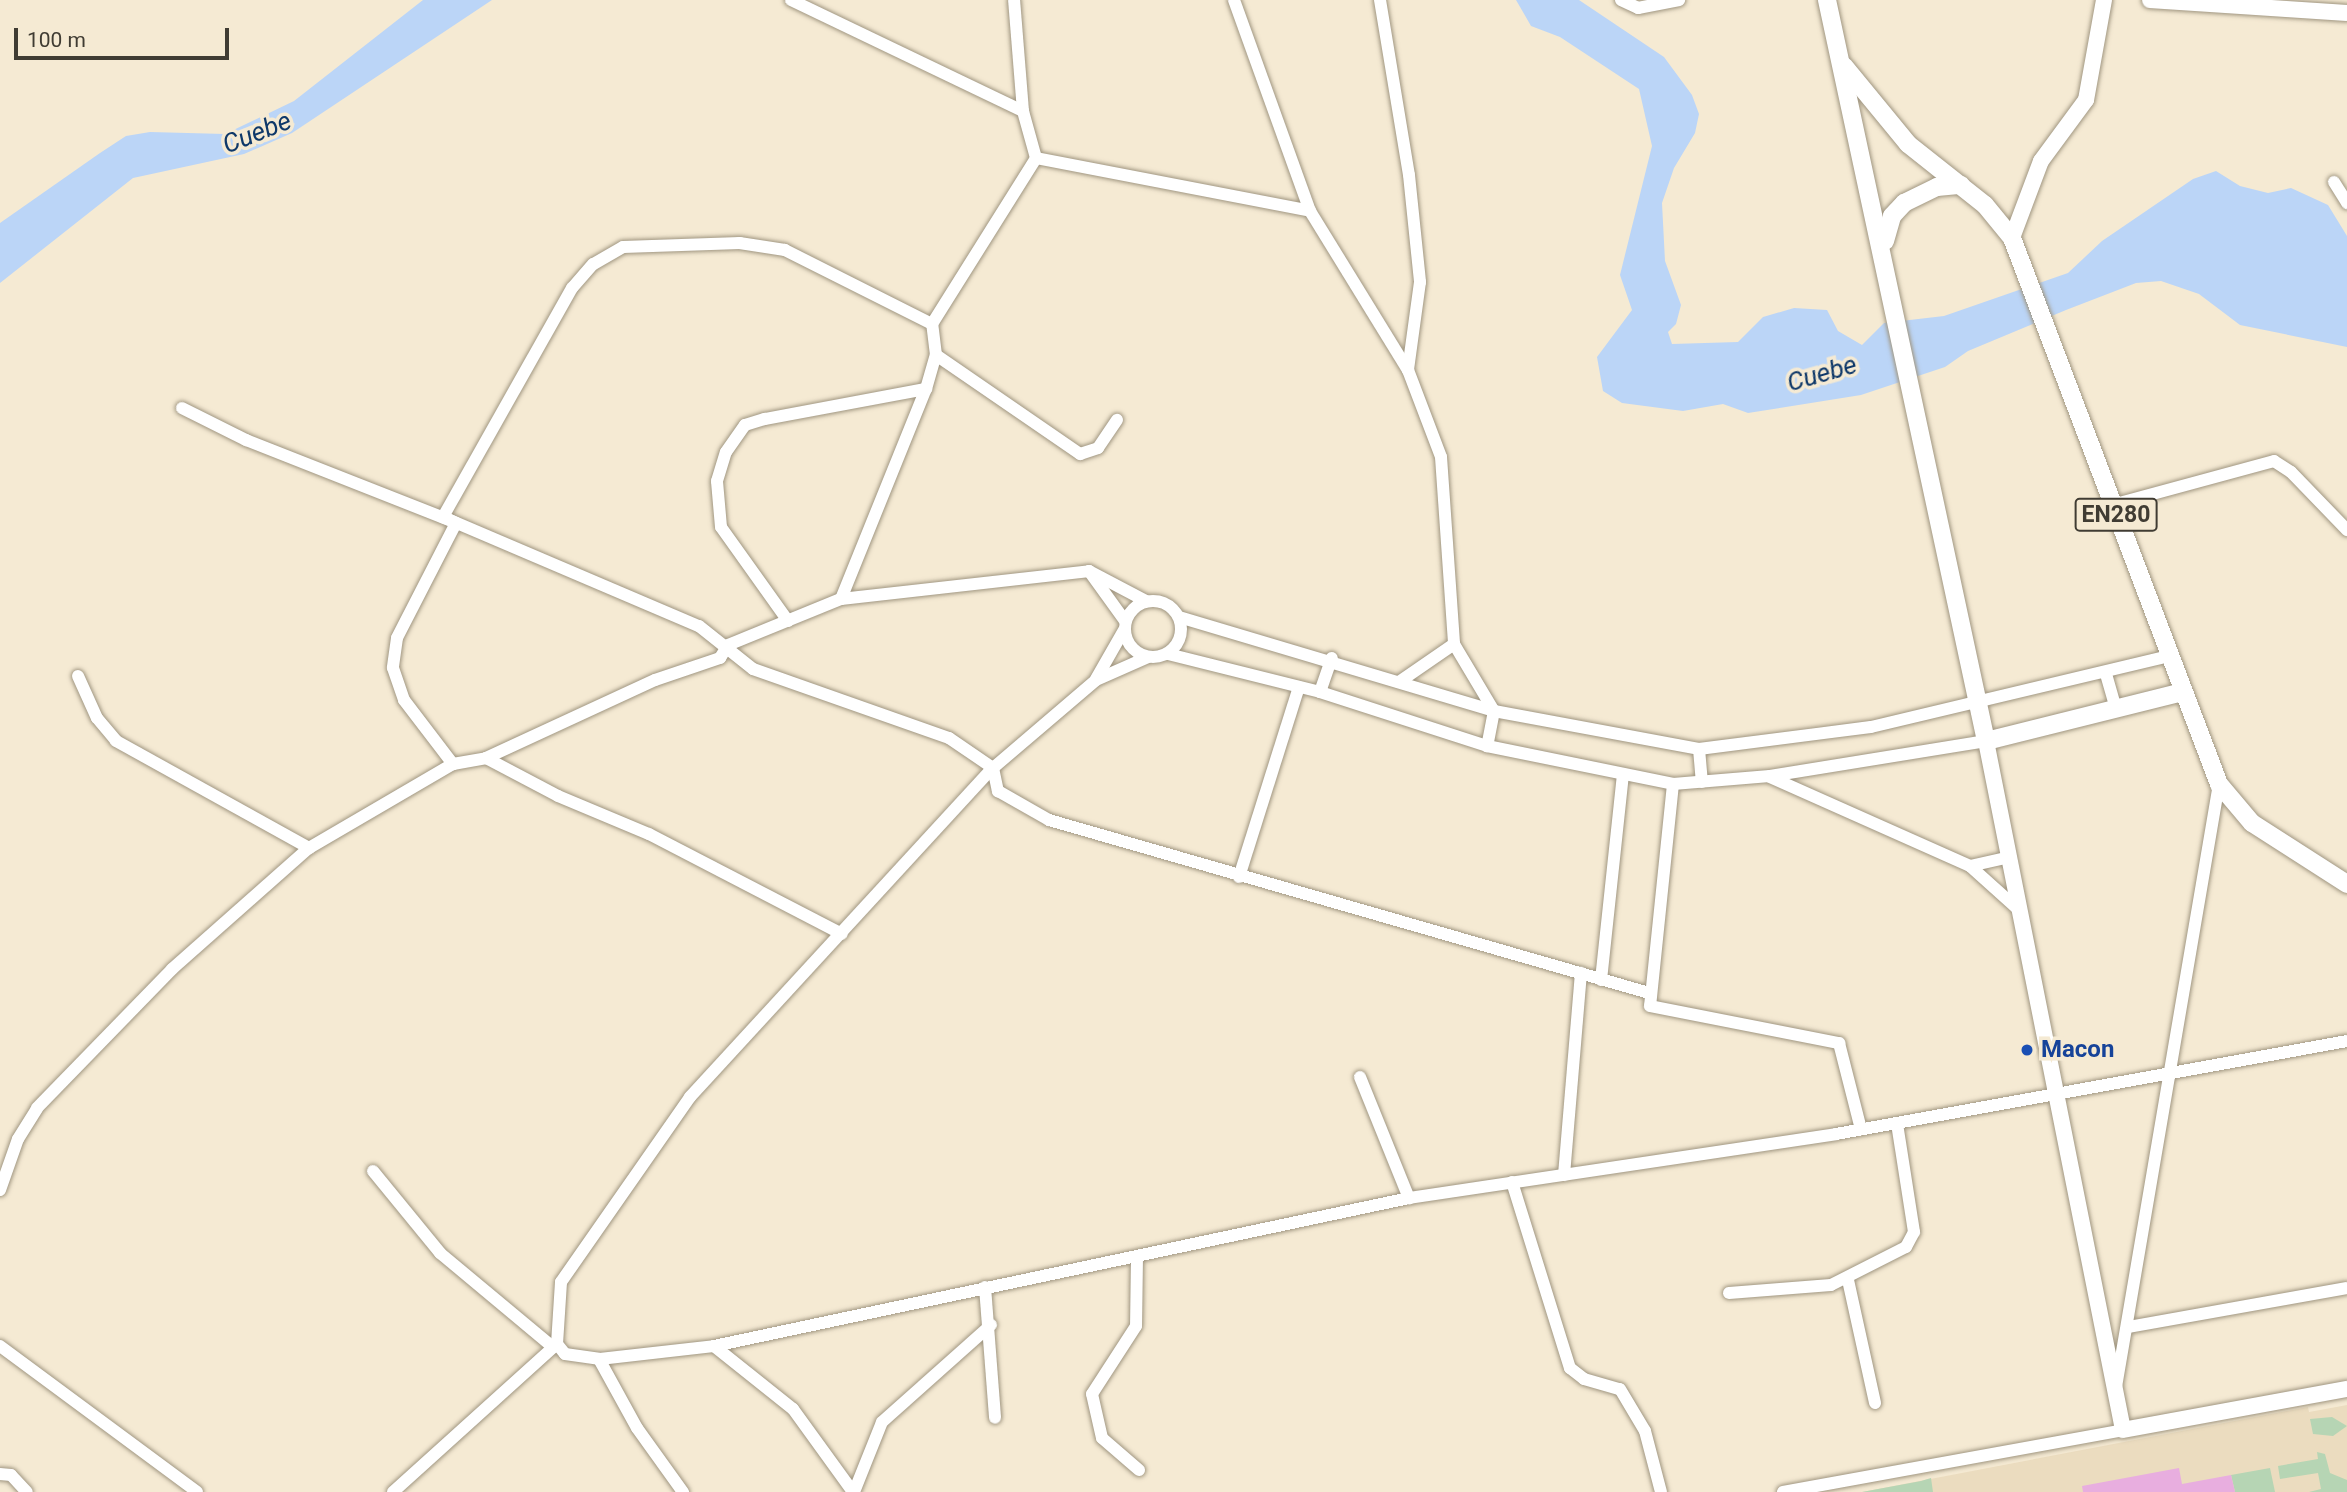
<!DOCTYPE html>
<html>
<head>
<meta charset="utf-8">
<style>
	body { margin:0 }
	#map { position:relative; width:2347px; height:1492px; overflow:hidden; background:#f5ead3; font-family:Roboto,sans-serif }
	div>[style] { position:absolute }
	.built>* { inset:0; background:#ebdcbf }
	.green>* { inset:0; background:#b6d5b4 }
	.water>* { inset:0; background:#bbd5f7 }
	.building>* { inset:0; background:#e8aedf }
	.roads { filter:drop-shadow(0 0 2px #a09681) drop-shadow(0 0 2px #a09681) }
	.minor>* { height:12px; margin:-6px; padding:0 6px; transform-origin:6px; border-radius:6px; background:#fff }
	.minor>.ring { margin:-6px; padding:0; box-sizing:content-box; background:none; border:12px solid #fff; border-radius:50% }
	.secondary>* { height:16px; margin:-8px; padding:0 8px; transform-origin:8px; border-radius:8px; background:#fff }
	.primary>* { height:18px; margin:-9px; padding:0 9px; transform-origin:9px; border-radius:9px; background:#fff }
	.dots>* { width:19px; height:19px; translate:-50% -50%; box-sizing:border-box; border:4px solid #f5ead3; border-radius:50% }
	span { translate:-50% -50%; white-space:nowrap; text-align:center; line-height:1.15; -webkit-text-stroke:7px #f5ead3; paint-order:stroke }
	.shield-label span { padding:2px 5px; background:#f5ead3; border:2px solid; border-radius:5px; -webkit-text-stroke-width:0 }
	.shield-label { font-size:23px; color:#403c33; font-weight:700 }
	.transit-label { font-size:24px; color:#164399; font-weight:700 }
	.left { translate:0 -50%; text-align:left }
	.water-label { font-size:26px; color:#0e3869; font-style:italic }
	.scale { position:absolute; left:14px; top:28px; width:215px; height:32px; box-sizing:border-box; border:4px solid #403c33; border-top:0; padding-left:9px; font-size:21px; line-height:24px; white-space:nowrap; color:#403c33; -webkit-text-stroke:5px #f5ead3; paint-order:stroke }
</style>
</head>
<body>
<div id="map">
	<div class="built">
		<div style="clip-path:polygon(2347px 1405px,2347px 1492px,1862px 1492px,2308px 1407px,2309px 1412px)"></div>
	</div>
	<div class="green">
		<div style="clip-path:polygon(2332px 1417px,2347px 1426px,2333px 1436px,2313px 1434px,2310px 1419px)"></div>
		<div style="clip-path:polygon(2317px 1452px,2325px 1454px,2330px 1473px,2347px 1480px,2347px 1492px,2309px 1492px,2321px 1489px,2318px 1473px,2280px 1479px,2278px 1466px,2318px 1459px)"></div>
		<div style="clip-path:polygon(2270px 1468px,2275px 1492px,2235px 1492px,2231px 1475px)"></div>
		<div style="clip-path:polygon(1931px 1478px,1933px 1492px,1862px 1492px,1921px 1481px)"></div>
	</div>
	<div class="water">
		<div style="clip-path:polygon(423px 0,492px 0,292px 133px,244px 154px,133px 178px,0 283px,0 223px,100px 153px,126px 136px,150px 132px,225px 134px,294px 101px)"></div>
		<div style="clip-path:polygon(1516px 0,1579px 0,1664px 57px,1692px 95px,1699px 114px,1695px 133px,1674px 168px,1662px 203px,1665px 261px,1681px 305px,1676px 324px,1668px 332px,1672px 344px,1738px 342px,1763px 317px,1794px 308px,1827px 310px,1838px 331px,1862px 345px,1884px 323px,1944px 316px,2068px 273px,2102px 241px,2193px 179px,2216px 171px,2240px 186px,2268px 193px,2291px 188px,2328px 205px,2347px 236px,2347px 347px,2240px 325px,2199px 294px,2161px 281px,2136px 283px,2066px 310px,1968px 351px,1945px 367px,1861px 395px,1748px 413px,1723px 404px,1683px 411px,1622px 403px,1603px 391px,1597px 357px,1632px 310px,1620px 275px,1652px 146px,1639px 89px,1560px 37px,1531px 26px)"></div>
	</div>
	<div class="building">
		<div style="clip-path:polygon(2179px 1468px,2182px 1484px,2231px 1475px,2235px 1492px,2083px 1492px,2082px 1486px)"></div>
	</div>
	<div class="roads">
		<div class="minor">
			<div style="left:791px;top:0;width:257px;rotate:25.6deg"></div>
			<div style="left:1234px;top:0;width:224px;rotate:70.2deg"></div>
			<div style="left:1380px;top:0;width:177px;rotate:80.6deg"></div>
			<div style="left:1409px;top:175px;width:108px;rotate:84.1deg"></div>
			<div style="left:1420px;top:282px;width:89px;rotate:97.8deg"></div>
			<div style="left:1621px;top:0;width:19px;rotate:25deg"></div>
			<div style="left:1638px;top:8px;width:42px;rotate:-11deg"></div>
			<div style="left:1036px;top:158px;width:279px;rotate:10.9deg"></div>
			<div style="left:1310px;top:211px;width:187px;rotate:58.4deg"></div>
			<div style="left:1408px;top:370px;width:93px;rotate:69.2deg"></div>
			<div style="left:1441px;top:457px;width:187px;rotate:86deg"></div>
			<div style="left:1454px;top:644px;width:78px;rotate:59.2deg"></div>
			<div style="left:1494px;top:711px;width:36px;rotate:101deg"></div>
			<div style="left:2334px;top:182px;width:25px;rotate:58deg"></div>
			<div style="left:932px;top:324px;width:165px;rotate:-153.3deg"></div>
			<div style="left:785px;top:250px;width:46px;rotate:-171.2deg"></div>
			<div style="left:740px;top:243px;width:117px;rotate:178deg"></div>
			<div style="left:623px;top:247px;width:34px;rotate:150deg"></div>
			<div style="left:593px;top:264px;width:32px;rotate:131deg"></div>
			<div style="left:572px;top:288px;width:263px;rotate:119.4deg"></div>
			<div style="left:443px;top:517px;width:278px;rotate:23.1deg"></div>
			<div style="left:699px;top:626px;width:69px;rotate:38.5deg"></div>
			<div style="left:753px;top:669px;width:208px;rotate:19.4deg"></div>
			<div style="left:949px;top:738px;width:53px;rotate:34.3deg"></div>
			<div style="left:993px;top:768px;width:24px;rotate:78deg"></div>
			<div style="left:998px;top:791px;width:59px;rotate:29.6deg"></div>
			<div style="left:1049px;top:820px;width:624px;rotate:16.08deg"></div>
			<div style="left:936px;top:355px;width:175px;rotate:34.5deg"></div>
			<div style="left:1080px;top:454px;width:19px;rotate:-18deg"></div>
			<div style="left:1098px;top:448px;width:34px;rotate:-56deg"></div>
			<div style="left:182px;top:408px;width:72px;rotate:26.6deg"></div>
			<div style="left:246px;top:440px;width:218px;rotate:21.5deg"></div>
			<div style="left:2112px;top:505px;width:168px;rotate:-15.2deg"></div>
			<div style="left:2274px;top:461px;width:20px;rotate:33deg"></div>
			<div style="left:2291px;top:472px;width:81px;rotate:46deg"></div>
			<div style="left:450px;top:520px;width:7px;rotate:27deg"></div>
			<div style="left:456px;top:523px;width:129px;rotate:117.2deg"></div>
			<div style="left:397px;top:638px;width:30px;rotate:98deg"></div>
			<div style="left:393px;top:668px;width:34px;rotate:71deg"></div>
			<div style="left:404px;top:700px;width:81px;rotate:52.6deg"></div>
			<div style="left:1089px;top:571px;width:62px;rotate:54.2deg"></div>
			<div style="left:841px;top:599px;width:227px;rotate:-68deg"></div>
			<div style="left:926px;top:389px;width:35px;rotate:-74deg"></div>
			<div style="left:936px;top:355px;width:31px;rotate:-97deg"></div>
			<div style="left:932px;top:324px;width:196px;rotate:-57.9deg"></div>
			<div style="left:1036px;top:158px;width:49px;rotate:-105.5deg"></div>
			<div style="left:1023px;top:111px;width:111px;rotate:-94.6deg"></div>
			<div class="ring" style="left:1125px;top:601px;width:44px;height:44px"></div>
			<div style="left:1179px;top:617px;width:329px;rotate:16.6deg"></div>
			<div style="left:1494px;top:711px;width:208px;rotate:10.5deg"></div>
			<div style="left:1699px;top:749px;width:173px;rotate:-7.3deg"></div>
			<div style="left:1871px;top:727px;width:306px;rotate:-13.4deg"></div>
			<div style="left:788px;top:621px;width:115px;rotate:-125.5deg"></div>
			<div style="left:721px;top:527px;width:46px;rotate:-95deg"></div>
			<div style="left:717px;top:481px;width:30px;rotate:-73deg"></div>
			<div style="left:726px;top:452px;width:33px;rotate:-55deg"></div>
			<div style="left:745px;top:425px;width:21px;rotate:-17deg"></div>
			<div style="left:765px;top:419px;width:164px;rotate:-10.6deg"></div>
			<div style="left:1168px;top:654px;width:157px;rotate:14deg"></div>
			<div style="left:1320px;top:692px;width:176px;rotate:17.9deg"></div>
			<div style="left:1487px;top:746px;width:190px;rotate:11.5deg"></div>
			<div style="left:1673px;top:784px;width:97px;rotate:-4.7deg"></div>
			<div style="left:1770px;top:776px;width:219px;rotate:-9.2deg"></div>
			<div style="left:2106px;top:674px;width:36px;rotate:74deg"></div>
			<div style="left:78px;top:676px;width:46px;rotate:65.7deg"></div>
			<div style="left:97px;top:718px;width:30px;rotate:50deg"></div>
			<div style="left:116px;top:741px;width:221px;rotate:29deg"></div>
			<div style="left:1096px;top:679px;width:56px;rotate:-60.3deg"></div>
			<div style="left:1399px;top:682px;width:67px;rotate:-34.6deg"></div>
			<div style="left:1320px;top:692px;width:36px;rotate:-71deg"></div>
			<div style="left:1699px;top:749px;width:33px;rotate:85deg"></div>
			<div style="left:486px;top:758px;width:81px;rotate:27.8deg"></div>
			<div style="left:558px;top:796px;width:99px;rotate:22.7deg"></div>
			<div style="left:649px;top:834px;width:217px;rotate:27.4deg"></div>
			<div style="left:1770px;top:777px;width:219px;rotate:24deg"></div>
			<div style="left:1970px;top:866px;width:67px;rotate:42deg"></div>
			<div style="left:1673px;top:784px;width:223px;rotate:95.9deg"></div>
			<div style="left:1650px;top:1006px;width:193px;rotate:11.1deg"></div>
			<div style="left:1839px;top:1043px;width:89px;rotate:75.7deg"></div>
			<div style="left:1970px;top:866px;width:41px;rotate:-12.7deg"></div>
			<div style="left:1239px;top:877px;width:199px;rotate:-72.5deg"></div>
			<div style="left:1601px;top:980px;width:207px;rotate:-83.9deg"></div>
			<div style="left:1360px;top:1077px;width:131px;rotate:68deg"></div>
			<div style="left:373px;top:1171px;width:106px;rotate:50.7deg"></div>
			<div style="left:440px;top:1253px;width:147px;rotate:39.8deg"></div>
			<div style="left:1564px;top:1175px;width:203px;rotate:-85.2deg"></div>
			<div style="left:1512px;top:1182px;width:195px;rotate:72.7deg"></div>
			<div style="left:1570px;top:1368px;width:18px;rotate:38deg"></div>
			<div style="left:1584px;top:1379px;width:37px;rotate:16deg"></div>
			<div style="left:1620px;top:1389px;width:49px;rotate:59.2deg"></div>
			<div style="left:1645px;top:1431px;width:63px;rotate:75.3deg"></div>
			<div style="left:0;top:1190px;width:54px;rotate:-70.6deg"></div>
			<div style="left:18px;top:1139px;width:36px;rotate:-58deg"></div>
			<div style="left:37px;top:1108px;width:194px;rotate:-45.8deg"></div>
			<div style="left:172px;top:969px;width:183px;rotate:-41.5deg"></div>
			<div style="left:309px;top:848px;width:167px;rotate:-30.3deg"></div>
			<div style="left:453px;top:764px;width:34px;rotate:-10deg"></div>
			<div style="left:486px;top:758px;width:186px;rotate:-24.8deg"></div>
			<div style="left:655px;top:680px;width:69px;rotate:-18.7deg"></div>
			<div style="left:720px;top:658px;width:15px;rotate:-58deg"></div>
			<div style="left:728px;top:645px;width:122px;rotate:-22.2deg"></div>
			<div style="left:841px;top:599px;width:250px;rotate:-6.4deg"></div>
			<div style="left:1089px;top:571px;width:64px;rotate:27.8deg"></div>
			<div style="left:1137px;top:1257px;width:69px;rotate:90.8deg"></div>
			<div style="left:1136px;top:1326px;width:81px;rotate:122.9deg"></div>
			<div style="left:1092px;top:1394px;width:45px;rotate:77.2deg"></div>
			<div style="left:1102px;top:1438px;width:49px;rotate:40.9deg"></div>
			<div style="left:1848px;top:1280px;width:126px;rotate:77.6deg"></div>
			<div style="left:985px;top:1287px;width:131px;rotate:85.6deg"></div>
			<div style="left:1729px;top:1293px;width:102px;rotate:-4.5deg"></div>
			<div style="left:1831px;top:1285px;width:84px;rotate:-26.9deg"></div>
			<div style="left:1906px;top:1247px;width:17px;rotate:-62deg"></div>
			<div style="left:1914px;top:1232px;width:109px;rotate:-98.9deg"></div>
			<div style="left:2128px;top:1327px;width:222px;rotate:-10.1deg"></div>
			<div style="left:557px;top:1344px;width:13px;rotate:51deg"></div>
			<div style="left:565px;top:1354px;width:34px;rotate:8deg"></div>
			<div style="left:599px;top:1359px;width:116px;rotate:-6.4deg"></div>
			<div style="left:714px;top:1346px;width:711px;rotate:-12.02deg"></div>
			<div style="left:1409px;top:1198px;width:432px;rotate:-8.5deg"></div>
			<div style="left:1836px;top:1134px;width:519px;rotate:-10.31deg"></div>
			<div style="left:0;top:1346px;width:245px;rotate:36.5deg"></div>
			<div style="left:714px;top:1346px;width:101px;rotate:38.6deg"></div>
			<div style="left:793px;top:1409px;width:102px;rotate:54.1deg"></div>
			<div style="left:599px;top:1359px;width:79px;rotate:61.2deg"></div>
			<div style="left:637px;top:1428px;width:79px;rotate:54.3deg"></div>
			<div style="left:2116px;top:1387px;width:612px;rotate:-80.31deg"></div>
			<div style="left:0;top:1474px;width:11px;rotate:5deg"></div>
			<div style="left:11px;top:1475px;width:23px;rotate:47deg"></div>
			<div style="left:393px;top:1492px;width:221px;rotate:-42.1deg"></div>
			<div style="left:557px;top:1344px;width:62px;rotate:-86.3deg"></div>
			<div style="left:561px;top:1282px;width:226px;rotate:-55.1deg"></div>
			<div style="left:690px;top:1097px;width:447px;rotate:-47.4deg"></div>
			<div style="left:993px;top:768px;width:135px;rotate:-40.5deg"></div>
			<div style="left:1096px;top:680px;width:57px;rotate:-23.9deg"></div>
			<div style="left:854px;top:1492px;width:75px;rotate:-68.2deg"></div>
			<div style="left:882px;top:1422px;width:146px;rotate:-41.7deg"></div>
			<div style="left:1783px;top:1492px;width:346px;rotate:-10.3deg"></div>
		</div>
		<div class="secondary">
			<div style="left:2150px;top:0;width:197px;rotate:3.8deg"></div>
			<div style="left:2012px;top:238px;width:82px;rotate:-69.4deg"></div>
			<div style="left:2041px;top:161px;width:76px;rotate:-53.6deg"></div>
			<div style="left:2086px;top:100px;width:102px;rotate:-79.8deg"></div>
			<div style="left:1986px;top:741px;width:702px;rotate:78.75deg"></div>
			<div style="left:2123px;top:1430px;width:228px;rotate:-10.4deg"></div>
		</div>
		<div class="primary">
			<div style="left:1827px;top:0;width:758px;rotate:77.89deg"></div>
			<div style="left:1986px;top:741px;width:202px;rotate:-14deg"></div>
			<div style="left:1844px;top:66px;width:101px;rotate:50.6deg"></div>
			<div style="left:1908px;top:144px;width:98px;rotate:38.4deg"></div>
			<div style="left:1985px;top:205px;width:43px;rotate:50.7deg"></div>
			<div style="left:2012px;top:238px;width:584px;rotate:69.24deg"></div>
			<div style="left:2219px;top:784px;width:51px;rotate:49.8deg"></div>
			<div style="left:2252px;top:823px;width:113px;rotate:32.7deg"></div>
			<div style="left:1885px;top:241px;width:26px;rotate:-74deg"></div>
			<div style="left:1892px;top:216px;width:18px;rotate:-47deg"></div>
			<div style="left:1904px;top:203px;width:37px;rotate:-26deg"></div>
			<div style="left:1937px;top:187px;width:24px;rotate:-5deg"></div>
		</div>
	</div>
	<div class="dots">
		<div style="left:2027px;top:1050px;background:#1a4fb4"></div>
	</div>
	<div class="shield-label">
		<span style="left:2116px;top:515px">EN280</span>
	</div>
	<div class="transit-label">
		<span class="left" style="left:2041px;top:1050px">Macon</span>
	</div>
	<div class="water-label">
		<span style="left:257px;top:133px;rotate:-22deg">Cuebe</span>
		<span style="left:1822px;top:374px;rotate:-16deg">Cuebe</span>
	</div>
	<div class="scale">100 m</div>
</div>
</body>
</html>
